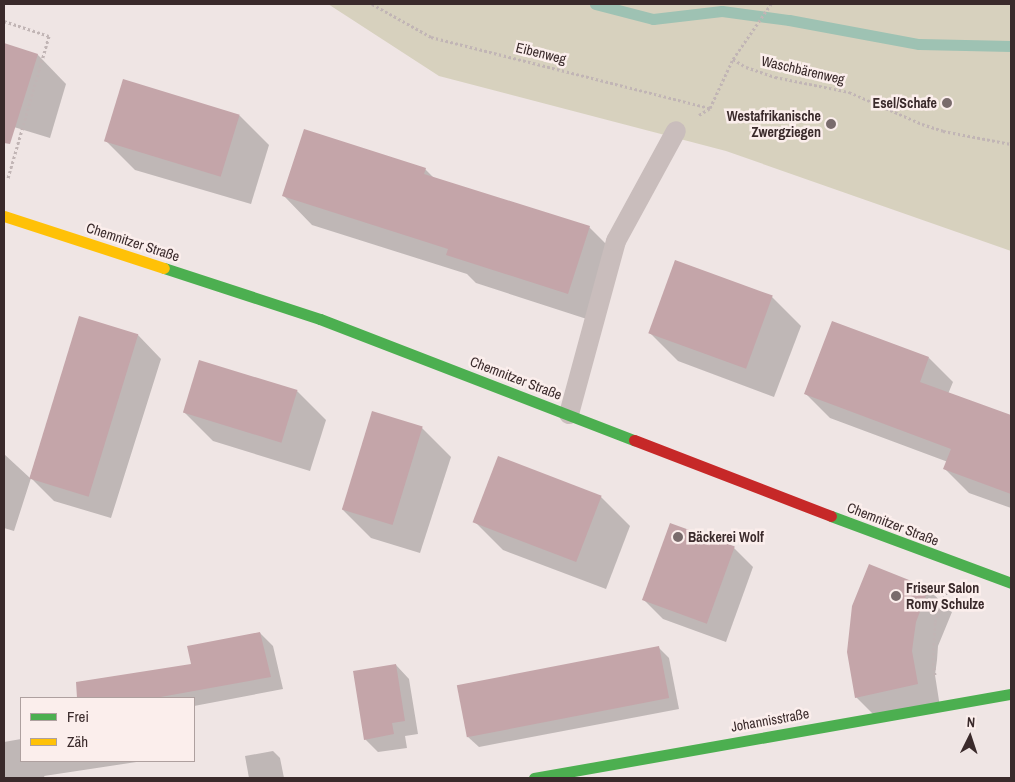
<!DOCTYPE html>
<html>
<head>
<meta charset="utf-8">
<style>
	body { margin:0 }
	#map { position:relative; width:1015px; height:782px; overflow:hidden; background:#efe5e4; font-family:"Archivo Narrow",sans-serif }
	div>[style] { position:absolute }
	.green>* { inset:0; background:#d7d1be }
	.shadow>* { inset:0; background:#0003 }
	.stream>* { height:11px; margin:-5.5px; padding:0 5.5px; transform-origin:5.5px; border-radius:5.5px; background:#9ec2b3 }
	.building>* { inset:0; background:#c4a5a9; transform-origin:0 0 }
	.path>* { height:3px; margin-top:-1.5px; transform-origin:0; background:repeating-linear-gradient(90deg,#c1b5b5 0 2.5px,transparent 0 5px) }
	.lane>* { height:20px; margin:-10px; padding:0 10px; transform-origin:10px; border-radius:10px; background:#c9bdbc }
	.fast>* { height:11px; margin:-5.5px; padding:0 5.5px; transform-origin:5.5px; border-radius:5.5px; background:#4caf50 }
	.slow>* { height:11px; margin:-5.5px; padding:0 5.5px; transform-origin:5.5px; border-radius:5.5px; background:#ffc107 }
	.jam>* { height:11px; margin:-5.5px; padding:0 5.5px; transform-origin:5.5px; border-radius:5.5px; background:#c62828 }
	.dots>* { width:14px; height:14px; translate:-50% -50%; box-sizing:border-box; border:2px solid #fbeeec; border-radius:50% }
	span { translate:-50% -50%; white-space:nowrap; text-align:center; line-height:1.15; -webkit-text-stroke:5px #fbeeec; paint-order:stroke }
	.street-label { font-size:14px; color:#3a2a2b }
	.poi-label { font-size:14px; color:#3a2a2b; font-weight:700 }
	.right { translate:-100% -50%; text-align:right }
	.left { translate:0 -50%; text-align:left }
	.frame { position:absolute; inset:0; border:5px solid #3a2a2b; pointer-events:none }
	.legend { position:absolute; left:20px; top:697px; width:175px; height:65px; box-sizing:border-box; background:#fbeeec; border:1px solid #aea09f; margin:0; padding:6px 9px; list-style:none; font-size:15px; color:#3a2a2b }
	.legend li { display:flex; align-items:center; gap:10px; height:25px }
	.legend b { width:25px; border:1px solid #aea09f }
	.north { position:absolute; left:945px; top:712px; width:50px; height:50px; -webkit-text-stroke:4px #fbeeec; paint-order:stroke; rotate:4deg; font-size:14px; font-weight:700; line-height:20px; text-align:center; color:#3a2a2b }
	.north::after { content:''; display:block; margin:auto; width:18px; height:22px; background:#3a2a2b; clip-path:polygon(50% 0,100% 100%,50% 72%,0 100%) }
</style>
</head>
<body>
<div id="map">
	<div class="green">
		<div style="clip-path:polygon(328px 4px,1011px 4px,1011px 251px,726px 151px,439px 76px)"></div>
	</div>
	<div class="shadow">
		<div style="clip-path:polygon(4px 45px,38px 55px,66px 84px,50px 138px,4px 124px)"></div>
		<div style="clip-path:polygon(124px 81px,240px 116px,269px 145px,251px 204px,135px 170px,106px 141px)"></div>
		<div style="clip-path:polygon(425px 169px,434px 178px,589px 227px,618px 256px,596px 322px,476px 283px,467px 274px,312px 225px,284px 196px)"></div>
		<div style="clip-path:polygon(772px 297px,801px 326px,774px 397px,678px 361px,649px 332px)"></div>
		<div style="clip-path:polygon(80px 318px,138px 335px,161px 359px,111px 518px,54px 501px,31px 478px,14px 531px,4px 528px,4px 454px,30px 478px)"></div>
		<div style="clip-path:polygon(929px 358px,953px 382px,948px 394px,1011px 416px,1011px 508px,969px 493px,945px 469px,948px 462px,830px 418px,806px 394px)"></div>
		<div style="clip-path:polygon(297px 391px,326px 420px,310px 471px,213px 441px,184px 412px)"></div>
		<div style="clip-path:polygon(422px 428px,451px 457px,420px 553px,371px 538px,342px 509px)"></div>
		<div style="clip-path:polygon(601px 497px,630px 526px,606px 589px,503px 550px,474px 521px)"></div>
		<div style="clip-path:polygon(734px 548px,753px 567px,726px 642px,663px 619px,644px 600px)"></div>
		<div style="clip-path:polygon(928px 589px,952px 612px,938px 646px,937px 660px,935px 675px,940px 707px,879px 720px,856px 697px)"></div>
		<div style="clip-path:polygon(260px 633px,273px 646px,283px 689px,194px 706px,194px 698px,82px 698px,80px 682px,192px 665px)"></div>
		<div style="clip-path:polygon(658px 647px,669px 658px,679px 709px,479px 747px,468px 737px)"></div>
		<div style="clip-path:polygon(396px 665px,409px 679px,418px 734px,405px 736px,407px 748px,378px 752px,365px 739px)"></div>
		<div style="clip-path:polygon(21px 739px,21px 761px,143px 761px,44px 776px,45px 778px,4px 778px,4px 742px)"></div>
		<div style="clip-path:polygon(273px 751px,280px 758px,284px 778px,249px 778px,245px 756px)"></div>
	</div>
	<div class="stream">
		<div style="left:595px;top:4px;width:60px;rotate:14.5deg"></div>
		<div style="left:653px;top:19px;width:69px;rotate:-6.6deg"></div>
		<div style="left:722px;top:11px;width:68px;rotate:7.7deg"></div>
		<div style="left:789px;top:20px;width:132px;rotate:10.5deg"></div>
		<div style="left:919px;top:44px;width:92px;rotate:1.2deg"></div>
	</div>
	<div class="building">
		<div style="clip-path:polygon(4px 43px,38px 54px,10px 144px,4px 143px)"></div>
		<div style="left:123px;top:79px;width:122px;height:65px;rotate:17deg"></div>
		<div style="clip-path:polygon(304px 129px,426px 168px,424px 174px,590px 226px,568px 294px,446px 255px,448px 249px,282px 196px)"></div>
		<div style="left:675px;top:260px;width:104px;height:78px;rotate:20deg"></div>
		<div style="left:79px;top:316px;width:62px;height:170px;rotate:17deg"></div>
		<div style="clip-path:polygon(832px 321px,929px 357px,920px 382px,1011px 415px,1011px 494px,943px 469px,951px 449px,804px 394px)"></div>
		<div style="left:199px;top:360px;width:103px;height:55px;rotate:17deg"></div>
		<div style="left:372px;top:411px;width:53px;height:103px;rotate:17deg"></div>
		<div style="left:498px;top:456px;width:111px;height:71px;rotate:21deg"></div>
		<div style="left:670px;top:523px;width:69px;height:82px;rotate:20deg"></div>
		<div style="clip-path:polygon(869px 564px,929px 588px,916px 622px,914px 636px,912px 651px,918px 684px,855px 698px,847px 652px,852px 606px)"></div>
		<div style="clip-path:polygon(260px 632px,271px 677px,155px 698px,77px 698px,76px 682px,191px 664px,187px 646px)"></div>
		<div style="left:659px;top:646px;width:53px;height:206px;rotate:79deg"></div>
		<div style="clip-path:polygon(396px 664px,405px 721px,392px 723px,394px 734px,364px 740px,353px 671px)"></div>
	</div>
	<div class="path">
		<div style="left:372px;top:4px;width:68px;rotate:29.2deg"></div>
		<div style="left:431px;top:37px;width:288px;rotate:14.3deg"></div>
		<div style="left:4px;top:21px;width:47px;rotate:18.4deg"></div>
		<div style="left:49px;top:36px;width:148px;rotate:106.1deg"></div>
		<div style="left:733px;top:59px;width:15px;rotate:32deg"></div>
		<div style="left:746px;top:67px;width:31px;rotate:19deg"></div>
		<div style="left:775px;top:77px;width:76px;rotate:11.5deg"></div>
		<div style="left:849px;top:92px;width:80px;rotate:23.7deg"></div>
		<div style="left:922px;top:124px;width:22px;rotate:18deg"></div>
		<div style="left:943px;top:131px;width:69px;rotate:10.8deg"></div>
		<div style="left:699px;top:115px;width:13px;rotate:-32deg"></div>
		<div style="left:710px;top:108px;width:54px;rotate:-64.9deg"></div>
		<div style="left:733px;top:59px;width:67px;rotate:-55.4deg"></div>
		<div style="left:935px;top:675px;width:15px;rotate:-98deg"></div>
		<div style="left:933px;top:660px;width:38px;rotate:-87deg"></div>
		<div style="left:935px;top:622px;width:31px;rotate:-69deg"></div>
	</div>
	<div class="lane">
		<div style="left:569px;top:414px;width:179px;rotate:-74.8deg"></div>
		<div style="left:616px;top:241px;width:125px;rotate:-61.4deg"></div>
	</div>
	<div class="fast">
		<div style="left:164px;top:268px;width:164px;rotate:18.1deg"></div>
		<div style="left:320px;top:319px;width:337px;rotate:21.1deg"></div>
		<div style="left:831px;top:516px;width:192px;rotate:20.4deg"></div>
		<div style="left:534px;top:778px;width:484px;rotate:-10deg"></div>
	</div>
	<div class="slow">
		<div style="left:4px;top:216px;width:168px;rotate:18deg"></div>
	</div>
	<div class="jam">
		<div style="left:634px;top:440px;width:211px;rotate:21.1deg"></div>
	</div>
	<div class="dots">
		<div style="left:947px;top:103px;background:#796b6c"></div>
		<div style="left:831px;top:124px;background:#796b6c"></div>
		<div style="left:678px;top:537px;background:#796b6c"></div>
		<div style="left:896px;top:596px;background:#796b6c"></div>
	</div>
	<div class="street-label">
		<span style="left:541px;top:53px;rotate:14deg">Eibenweg</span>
		<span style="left:803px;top:70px;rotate:13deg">Waschbärenweg</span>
		<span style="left:133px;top:242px;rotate:18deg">Chemnitzer Straße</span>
		<span style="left:516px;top:378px;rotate:21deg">Chemnitzer Straße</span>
		<span style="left:893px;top:524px;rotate:21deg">Chemnitzer Straße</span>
		<span style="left:770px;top:720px;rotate:-10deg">Johannisstraße</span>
	</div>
	<div class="poi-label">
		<span class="right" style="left:937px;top:103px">Esel/Schafe</span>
		<span class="right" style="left:821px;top:124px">Westafrikanische<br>Zwergziegen</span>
		<span class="left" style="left:688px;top:537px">Bäckerei Wolf</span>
		<span class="left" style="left:906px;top:596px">Friseur Salon<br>Romy Schulze</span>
	</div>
	<div class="frame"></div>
	<ul class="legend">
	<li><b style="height:6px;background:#4caf50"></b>Frei</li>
	<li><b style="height:6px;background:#ffc107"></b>Zäh</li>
	</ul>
	<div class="north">N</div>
</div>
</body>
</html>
